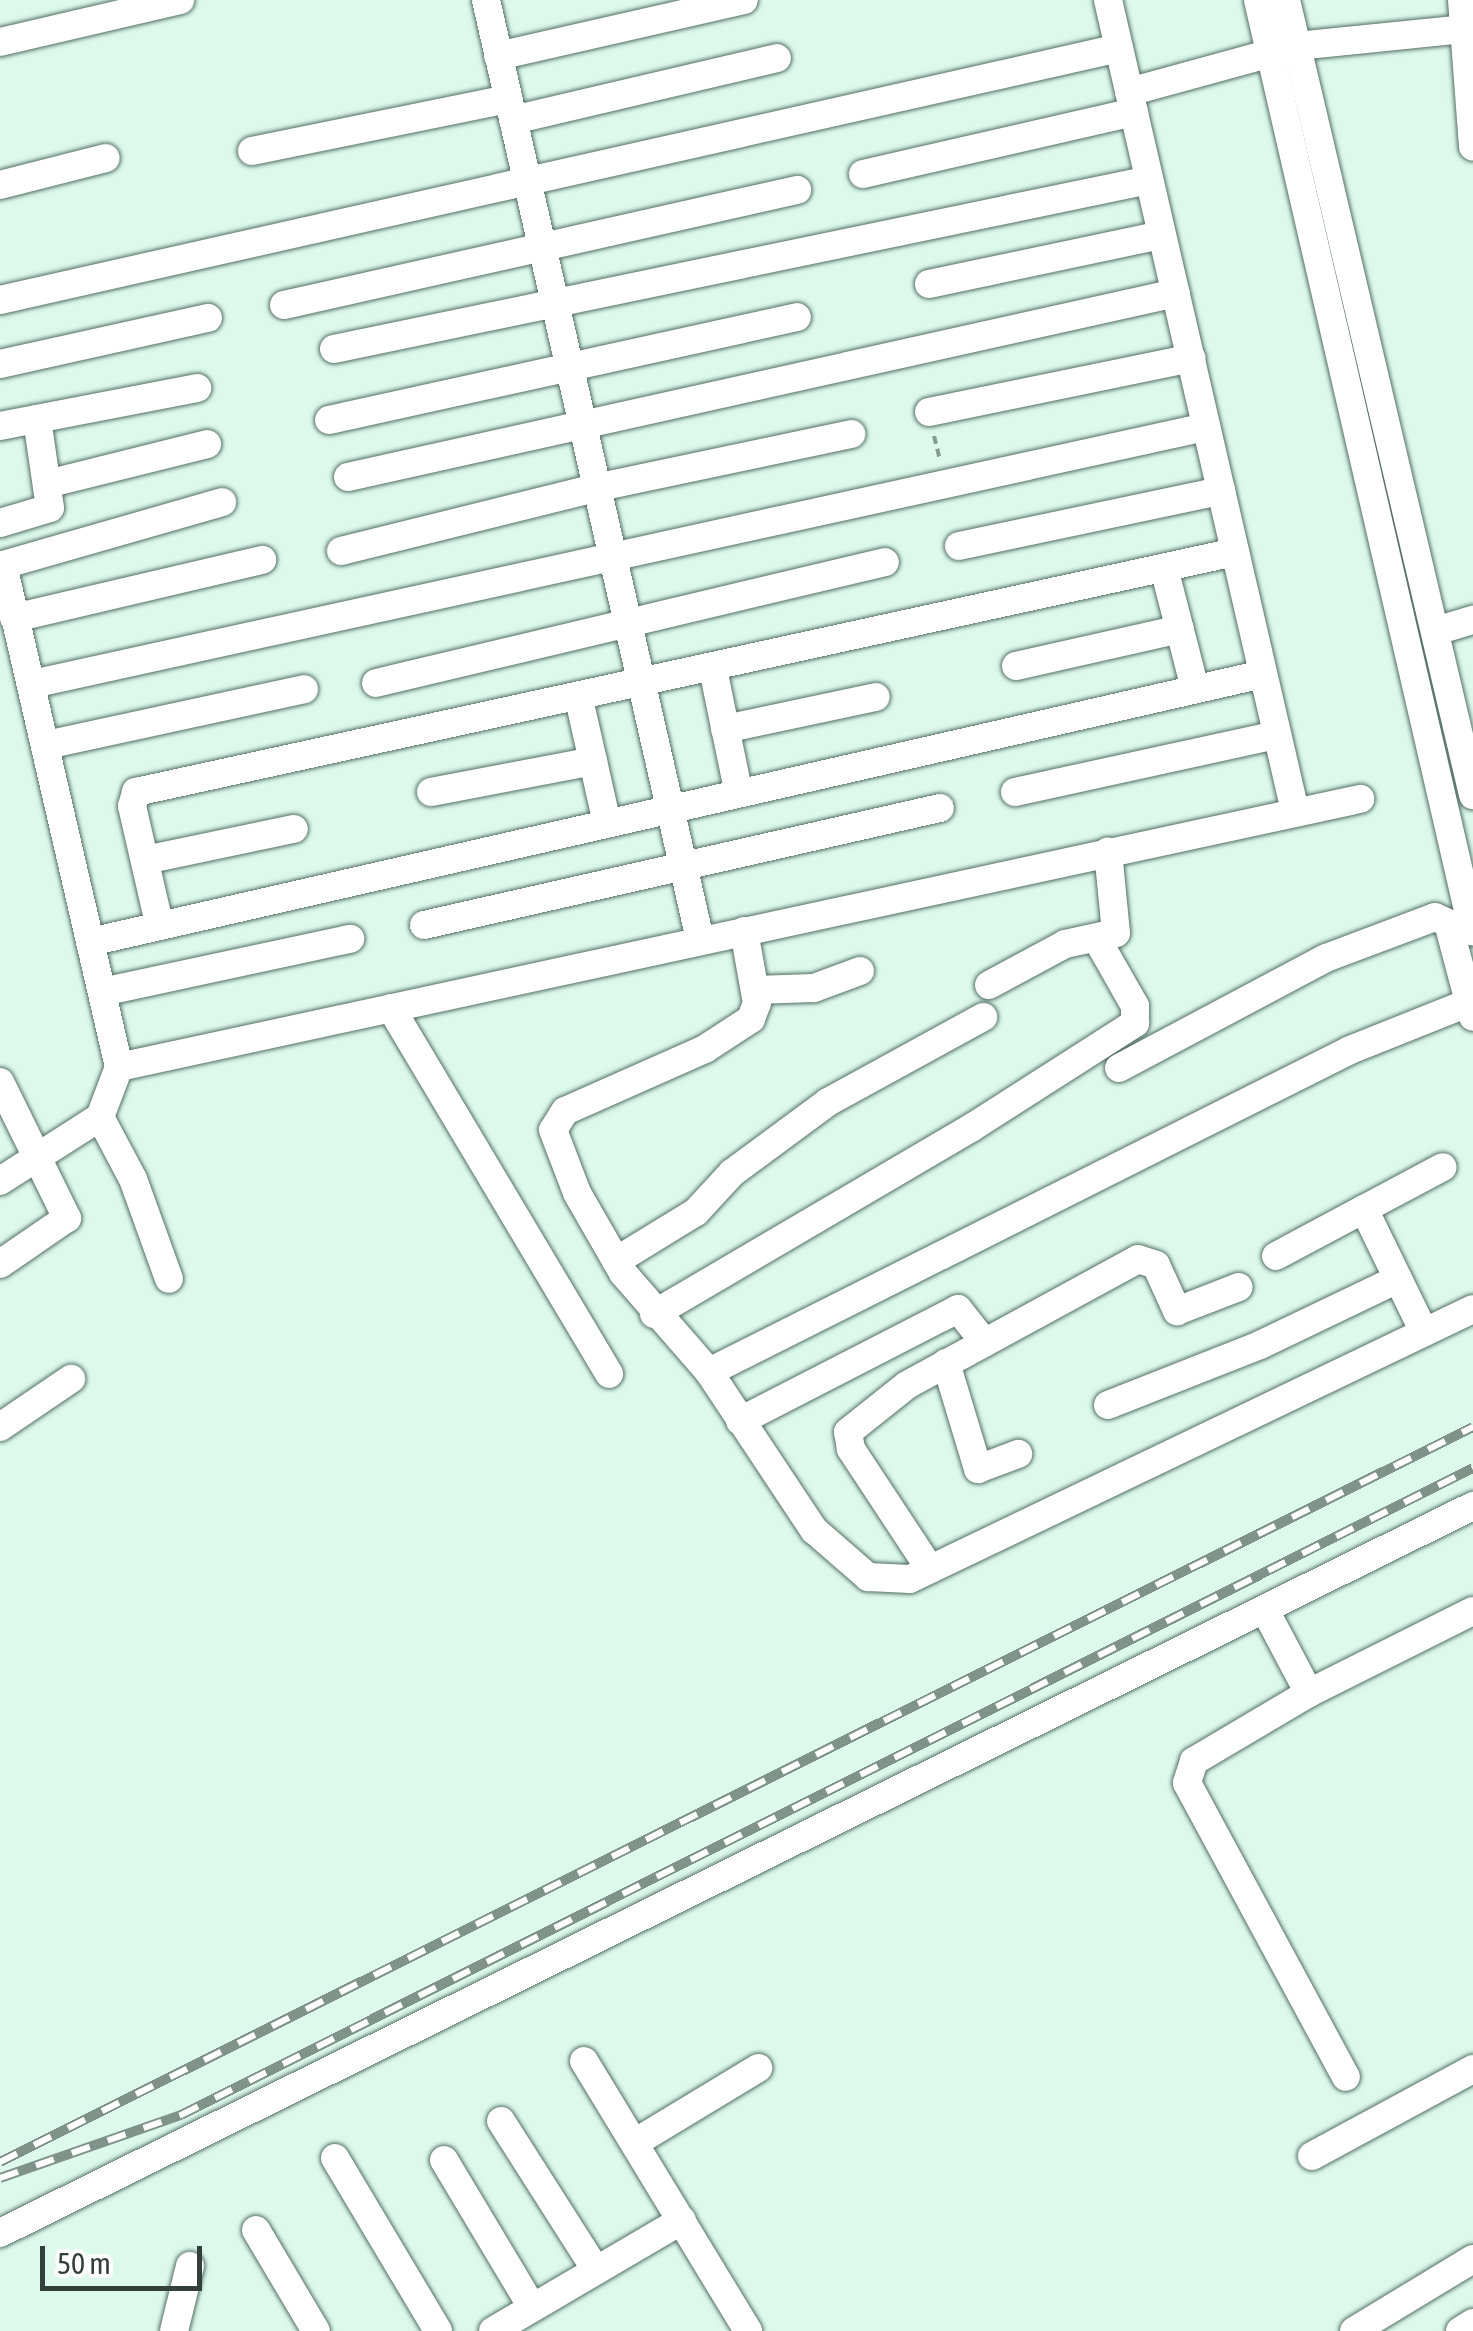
<!DOCTYPE html>
<html>
<head>
<meta charset="utf-8">
<style>
	body { margin:0 }
	#map { position:relative; width:1473px; height:2331px; overflow:hidden; background:#dcf9ec; font-family:"Asap Condensed",sans-serif }
	div>[style] { position:absolute }
	.path>* { height:4px; margin-top:-2px; transform-origin:0; background:repeating-linear-gradient(90deg,#879b92 0 8px,transparent 0 13px) }
	.roads { filter:drop-shadow(0 0 2px #546e64) drop-shadow(0 0 2px #546e64) }
	.minor>* { height:28px; margin:-14px; padding:0 14px; transform-origin:14px; border-radius:14px; background:#fff }
	.rail>* { height:10px; margin-top:-5px; transform-origin:0; background:repeating-linear-gradient(90deg,#fefefe 0 19px,#80938b 0 38px); box-sizing:border-box; border-block:2px solid #80938b }
	span { translate:-50% -50%; white-space:nowrap; text-align:center; line-height:1.15; -webkit-text-stroke:10px #fefefe; paint-order:stroke }
	.scale { position:absolute; left:40px; top:2246px; width:162px; height:45px; box-sizing:border-box; border:5px solid #333f3a; border-top:0; padding-left:12px; font-size:30px; line-height:35px; white-space:nowrap; color:#333f3a; -webkit-text-stroke:8px #fefefe; paint-order:stroke }
</style>
</head>
<body>
<div id="map">
	<div class="path">
		<div style="left:934px;top:436px;width:25px;rotate:76deg"></div>
	</div>
	<div class="roads">
		<div class="minor">
			<div style="left:486px;top:0;width:964px;rotate:77.17deg"></div>
			<div style="left:1108px;top:0;width:832px;rotate:77.02deg"></div>
			<div style="left:1258px;top:0;width:956px;rotate:77.01deg"></div>
			<div style="left:1286px;top:0;width:817px;rotate:76.76deg"></div>
			<div style="left:1462px;top:0;width:147px;rotate:85.7deg"></div>
			<div style="left:0;top:42px;width:185px;rotate:-13.1deg"></div>
			<div style="left:498px;top:56px;width:252px;rotate:-12.8deg"></div>
			<div style="left:1129px;top:92px;width:174px;rotate:-15.3deg"></div>
			<div style="left:1297px;top:46px;width:177px;rotate:-5.8deg"></div>
			<div style="left:513px;top:120px;width:271px;rotate:-13.2deg"></div>
			<div style="left:252px;top:151px;width:261px;rotate:-11.5deg"></div>
			<div style="left:863px;top:174px;width:278px;rotate:-12.9deg"></div>
			<div style="left:0;top:185px;width:109px;rotate:-14.3deg"></div>
			<div style="left:929px;top:284px;width:238px;rotate:-11.9deg"></div>
			<div style="left:0;top:300px;width:1147px;rotate:-12.69deg"></div>
			<div style="left:284px;top:305px;width:526px;rotate:-12.64deg"></div>
			<div style="left:334px;top:349px;width:832px;rotate:-11.71deg"></div>
			<div style="left:0;top:364px;width:213px;rotate:-12.5deg"></div>
			<div style="left:929px;top:412px;width:268px;rotate:-11.6deg"></div>
			<div style="left:329px;top:420px;width:479px;rotate:-12.4deg"></div>
			<div style="left:0;top:426px;width:201px;rotate:-10.9deg"></div>
			<div style="left:348px;top:477px;width:848px;rotate:-12.53deg"></div>
			<div style="left:47px;top:484px;width:165px;rotate:-14deg"></div>
			<div style="left:0;top:523px;width:52px;rotate:-16.7deg"></div>
			<div style="left:50px;top:508px;width:90px;rotate:-98.3deg"></div>
			<div style="left:959px;top:546px;width:268px;rotate:-11.9deg"></div>
			<div style="left:341px;top:551px;width:262px;rotate:-13.9deg"></div>
			<div style="left:595px;top:488px;width:262px;rotate:-11.9deg"></div>
			<div style="left:1164px;top:568px;width:125px;rotate:75.6deg"></div>
			<div style="left:14px;top:618px;width:255px;rotate:-13.2deg"></div>
			<div style="left:1436px;top:631px;width:39px;rotate:-17deg"></div>
			<div style="left:1016px;top:666px;width:168px;rotate:-12.7deg"></div>
			<div style="left:713px;top:669px;width:124px;rotate:78.3deg"></div>
			<div style="left:376px;top:683px;width:523px;rotate:-13.37deg"></div>
			<div style="left:32px;top:684px;width:1202px;rotate:-12.35deg"></div>
			<div style="left:579px;top:699px;width:123px;rotate:77.3deg"></div>
			<div style="left:725px;top:729px;width:154px;rotate:-12deg"></div>
			<div style="left:46px;top:745px;width:264px;rotate:-12.2deg"></div>
			<div style="left:431px;top:792px;width:165px;rotate:-10.8deg"></div>
			<div style="left:1015px;top:792px;width:268px;rotate:-12.3deg"></div>
			<div style="left:145px;top:860px;width:152px;rotate:-11.8deg"></div>
			<div style="left:159px;top:923px;width:120px;rotate:-103deg"></div>
			<div style="left:132px;top:806px;width:15px;rotate:-74deg"></div>
			<div style="left:136px;top:792px;width:1125px;rotate:-12.32deg"></div>
			<div style="left:424px;top:925px;width:529px;rotate:-12.78deg"></div>
			<div style="left:744px;top:931px;width:73px;rotate:79.8deg"></div>
			<div style="left:757px;top:1003px;width:17px;rotate:111deg"></div>
			<div style="left:751px;top:1019px;width:55px;rotate:146.9deg"></div>
			<div style="left:705px;top:1049px;width:153px;rotate:156.1deg"></div>
			<div style="left:565px;top:1111px;width:22px;rotate:122deg"></div>
			<div style="left:553px;top:1130px;width:67px;rotate:69.1deg"></div>
			<div style="left:577px;top:1193px;width:92px;rotate:60.1deg"></div>
			<div style="left:623px;top:1273px;width:131px;rotate:49deg"></div>
			<div style="left:709px;top:1372px;width:190px;rotate:56.4deg"></div>
			<div style="left:814px;top:1530px;width:72px;rotate:41deg"></div>
			<div style="left:868px;top:1577px;width:42px;rotate:2.7deg"></div>
			<div style="left:910px;top:1579px;width:624px;rotate:-25.62deg"></div>
			<div style="left:90px;top:942px;width:1203px;rotate:-12.87deg"></div>
			<div style="left:989px;top:985px;width:86px;rotate:-28.3deg"></div>
			<div style="left:1065px;top:944px;width:52px;rotate:-12.2deg"></div>
			<div style="left:1116px;top:933px;width:82px;rotate:-95.6deg"></div>
			<div style="left:755px;top:990px;width:59px;rotate:-1.9deg"></div>
			<div style="left:814px;top:988px;width:49px;rotate:-20.3deg"></div>
			<div style="left:102px;top:992px;width:254px;rotate:-12.1deg"></div>
			<div style="left:391px;top:1008px;width:426px;rotate:59.2deg"></div>
			<div style="left:119px;top:1067px;width:1270px;rotate:-12.19deg"></div>
			<div style="left:1119px;top:1068px;width:234px;rotate:-28deg"></div>
			<div style="left:1326px;top:958px;width:116px;rotate:-20.6deg"></div>
			<div style="left:1435px;top:917px;width:14px;rotate:25deg"></div>
			<div style="left:1448px;top:923px;width:97px;rotate:75.1deg"></div>
			<div style="left:0;top:1082px;width:152px;rotate:63.8deg"></div>
			<div style="left:67px;top:1218px;width:81px;rotate:145.5deg"></div>
			<div style="left:100px;top:1117px;width:70px;rotate:62deg"></div>
			<div style="left:133px;top:1179px;width:106px;rotate:70.2deg"></div>
			<div style="left:0;top:1181px;width:119px;rotate:-32.6deg"></div>
			<div style="left:100px;top:1117px;width:53px;rotate:-69.2deg"></div>
			<div style="left:119px;top:1067px;width:515px;rotate:-103.01deg"></div>
			<div style="left:3px;top:565px;width:228px;rotate:-16deg"></div>
			<div style="left:1364px;top:1209px;width:89px;rotate:-28deg"></div>
			<div style="left:1276px;top:1256px;width:100px;rotate:-28.1deg"></div>
			<div style="left:1364px;top:1209px;width:137px;rotate:64deg"></div>
			<div style="left:616px;top:1261px;width:94px;rotate:-31.5deg"></div>
			<div style="left:696px;top:1212px;width:53px;rotate:-47.3deg"></div>
			<div style="left:732px;top:1173px;width:119px;rotate:-36.5deg"></div>
			<div style="left:828px;top:1102px;width:177px;rotate:-28.7deg"></div>
			<div style="left:654px;top:1314px;width:368px;rotate:-30.4deg"></div>
			<div style="left:971px;top:1128px;width:195px;rotate:-32.6deg"></div>
			<div style="left:1135px;top:1023px;width:17px;rotate:-90deg"></div>
			<div style="left:1135px;top:1006px;width:77px;rotate:-119.6deg"></div>
			<div style="left:946px;top:1363px;width:111px;rotate:73.2deg"></div>
			<div style="left:978px;top:1469px;width:43px;rotate:-20.6deg"></div>
			<div style="left:709px;top:1372px;width:717px;rotate:-26.67deg"></div>
			<div style="left:1350px;top:1050px;width:129px;rotate:-21.8deg"></div>
			<div style="left:1108px;top:1405px;width:163px;rotate:-21.5deg"></div>
			<div style="left:1260px;top:1345px;width:153px;rotate:-25.6deg"></div>
			<div style="left:740px;top:1421px;width:245px;rotate:-27.2deg"></div>
			<div style="left:958px;top:1309px;width:43px;rotate:51.5deg"></div>
			<div style="left:0;top:1427px;width:86px;rotate:-34.1deg"></div>
			<div style="left:930px;top:1569px;width:144px;rotate:-123.4deg"></div>
			<div style="left:851px;top:1449px;width:17px;rotate:-100deg"></div>
			<div style="left:848px;top:1432px;width:75px;rotate:-38.5deg"></div>
			<div style="left:907px;top:1385px;width:263px;rotate:-28.6deg"></div>
			<div style="left:1138px;top:1259px;width:19px;rotate:18deg"></div>
			<div style="left:1156px;top:1265px;width:51px;rotate:65.5deg"></div>
			<div style="left:1177px;top:1311px;width:66px;rotate:-21.2deg"></div>
			<div style="left:1265px;top:1610px;width:94px;rotate:62.1deg"></div>
			<div style="left:1309px;top:1693px;width:134px;rotate:149.4deg"></div>
			<div style="left:1194px;top:1761px;width:23px;rotate:108deg"></div>
			<div style="left:1187px;top:1783px;width:334px;rotate:61.6deg"></div>
			<div style="left:1309px;top:1693px;width:183px;rotate:-26.6deg"></div>
			<div style="left:584px;top:2061px;width:316px;rotate:58.7deg"></div>
			<div style="left:501px;top:2121px;width:177px;rotate:57.5deg"></div>
			<div style="left:636px;top:2142px;width:143px;rotate:-31.2deg"></div>
			<div style="left:1312px;top:2156px;width:183px;rotate:-28.4deg"></div>
			<div style="left:335px;top:2158px;width:201px;rotate:59.2deg"></div>
			<div style="left:444px;top:2160px;width:171px;rotate:59.1deg"></div>
			<div style="left:256px;top:2230px;width:117px;rotate:59.3deg"></div>
			<div style="left:0;top:2233px;width:1643px;rotate:-26.27deg"></div>
			<div style="left:174px;top:2331px;width:67px;rotate:-76.2deg"></div>
			<div style="left:493px;top:2331px;width:219px;rotate:-30.4deg"></div>
			<div style="left:1354px;top:2331px;width:139px;rotate:-31.2deg"></div>
			<div style="left:1460px;top:2331px;width:15px;rotate:-32deg"></div>
		</div>
	</div>
	<div class="rail">
		<div style="left:0;top:2162px;width:1646px;rotate:-26.52deg"></div>
		<div style="left:0;top:2178px;width:192px;rotate:-19.2deg"></div>
		<div style="left:181px;top:2115px;width:1445px;rotate:-26.6deg"></div>
	</div>
	<div class="scale">50 m</div>
</div>
</body>
</html>
